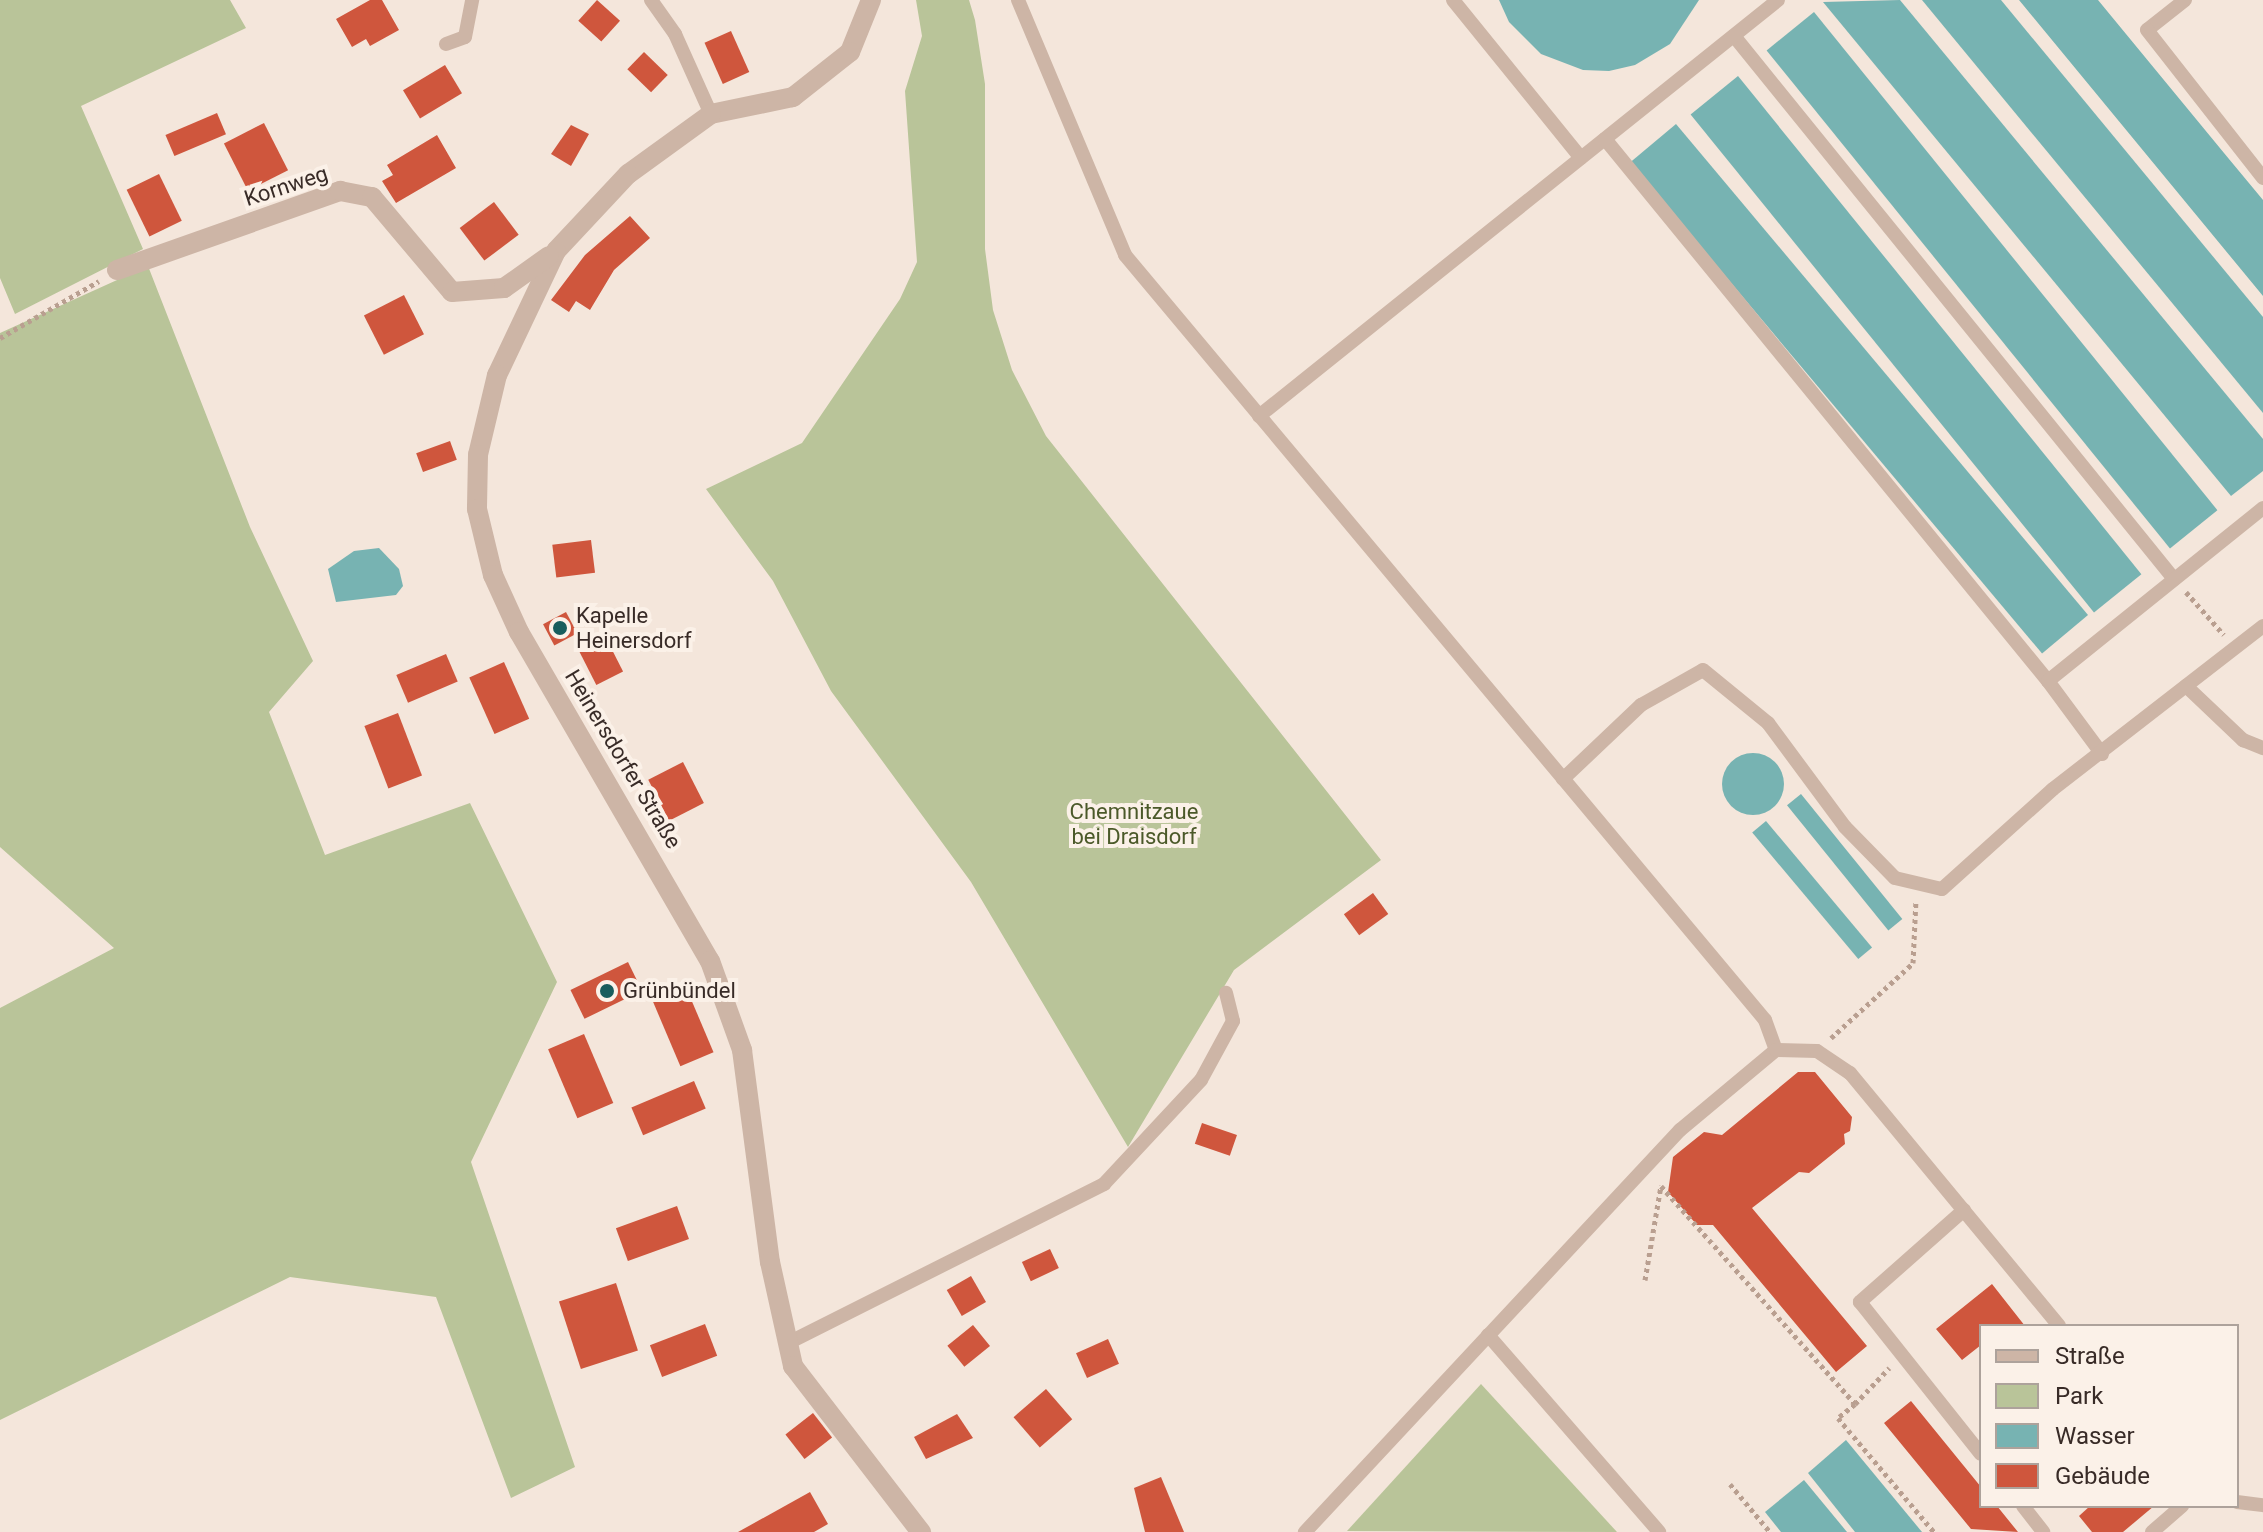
<!DOCTYPE html>
<html>
<head>
<meta charset="utf-8">
<style>
	body { margin:0 }
	#map { position:relative; width:2263px; height:1532px; overflow:hidden; background:#f4e6db; font-family:Roboto,sans-serif }
	div>[style] { position:absolute }
	.green>* { inset:0; background:#b9c499 }
	.water>* { inset:0; background:#77b3b2; transform-origin:0 0 }
	.round { border-radius:50% }
	.building>* { inset:0; background:#cf563d; transform-origin:0 0 }
	.path>* { height:5px; margin-top:-2.5px; transform-origin:0; background:repeating-linear-gradient(90deg,#b99f90 0 4px,transparent 0 8px) }
	.lane>* { height:14px; margin:-7px; padding:0 7px; transform-origin:7px; border-radius:7px; background:#cdb5a6 }
	.street>* { height:20px; margin:-10px; padding:0 10px; transform-origin:10px; border-radius:10px; background:#cdb5a6 }
	.dots>* { width:22px; height:22px; translate:-50% -50%; box-sizing:border-box; border:4px solid #fbf1e8; border-radius:50% }
	span { translate:-50% -50%; white-space:nowrap; text-align:center; line-height:1.15; -webkit-text-stroke:8px #fbf1e8; paint-order:stroke }
	.street-label { font-size:22px; color:#382b27 }
	.poi-label { font-size:22px; color:#382b27 }
	.left { translate:0 -50%; text-align:left }
	.park-label { font-size:22px; color:#4b5929 }
	.legend { position:absolute; left:1979px; top:1324px; width:260px; height:184px; box-sizing:border-box; background:#fbf1e8; border:2px solid #ada29b; margin:0; padding:10px 14px; list-style:none; font-size:24px; color:#382b27 }
	.legend li { display:flex; align-items:center; gap:16px; height:40px }
	.legend b { width:40px; border:2px solid #ada29b }
</style>
</head>
<body>
<div id="map">
	<div class="green">
		<div style="clip-path:polygon(0 0,230px 0,246px 28px,81px 106px,143px 249px,15px 314px,0 278px)"></div>
		<div style="clip-path:polygon(916px 0,969px 0,975px 20px,985px 84px,985px 249px,993px 310px,1012px 370px,1046px 436px,1381px 860px,1234px 970px,1128px 1147px,971px 882px,831px 691px,773px 581px,706px 489px,802px 443px,900px 299px,917px 262px,905px 91px,922px 36px)"></div>
		<div style="clip-path:polygon(148px 266px,250px 527px,313px 661px,269px 712px,325px 855px,470px 803px,557px 982px,471px 1162px,575px 1467px,511px 1498px,436px 1297px,290px 1277px,0 1420px,0 1008px,114px 948px,0 847px,0 333px)"></div>
		<div style="clip-path:polygon(1481px 1384px,1617px 1532px,1347px 1531px)"></div>
	</div>
	<div class="water">
		<div style="clip-path:polygon(1499px 0,1699px 0,1670px 44px,1635px 65px,1609px 71px,1583px 70px,1541px 54px,1509px 22px)"></div>
		<div style="clip-path:polygon(1900px 0,2263px 439px,2263px 471px,2231px 496px,1823px 2px)"></div>
		<div style="clip-path:polygon(1922px 0,2001px 0,2263px 317px,2263px 413px)"></div>
		<div style="clip-path:polygon(2019px 0,2098px 0,2224px 153px,2263px 200px,2263px 296px)"></div>
		<div style="left:1814px;top:12px;width:641px;height:61px;rotate:51deg"></div>
		<div style="left:1738px;top:76px;width:641px;height:61px;rotate:51deg"></div>
		<div style="left:1676px;top:124px;width:641px;height:60px;rotate:50deg"></div>
		<div style="clip-path:polygon(379px 548px,399px 569px,403px 586px,396px 595px,336px 602px,328px 569px,354px 551px)"></div>
		<div class="round" style="left:1722px;top:753px;width:62px;height:62px"></div>
		<div style="left:1801px;top:794px;width:161px;height:18px;rotate:51deg"></div>
		<div style="left:1766px;top:821px;width:165px;height:18px;rotate:50deg"></div>
		<div style="clip-path:polygon(1846px 1440px,1922px 1532px,1855px 1532px,1808px 1473px)"></div>
		<div style="clip-path:polygon(1804px 1480px,1847px 1532px,1781px 1532px,1765px 1512px)"></div>
	</div>
	<div class="building">
		<div style="clip-path:polygon(370px 0,382px 0,399px 30px,370px 46px,366px 39px,352px 47px,336px 19px)"></div>
		<div style="left:597px;top:0;width:31px;height:28px;rotate:42deg"></div>
		<div style="left:731px;top:31px;width:45px;height:29px;rotate:66deg"></div>
		<div style="left:644px;top:52px;width:33px;height:24px;rotate:44deg"></div>
		<div style="left:445px;top:65px;width:33px;height:49px;rotate:59deg"></div>
		<div style="left:217px;top:113px;width:23px;height:56px;rotate:67deg"></div>
		<div style="left:264px;top:123px;width:53px;height:45px;rotate:63deg"></div>
		<div style="clip-path:polygon(571px 125px,589px 134px,571px 166px,551px 154px)"></div>
		<div style="clip-path:polygon(437px 135px,456px 168px,396px 203px,382px 181px,393px 175px,387px 165px)"></div>
		<div style="left:159px;top:174px;width:52px;height:36px;rotate:64deg"></div>
		<div style="left:494px;top:202px;width:41px;height:43px;rotate:53deg"></div>
		<div style="clip-path:polygon(630px 216px,650px 238px,614px 270px,590px 310px,576px 301px,569px 312px,551px 300px,585px 255px)"></div>
		<div style="left:404px;top:295px;width:44px;height:45px;rotate:63deg"></div>
		<div style="left:450px;top:441px;width:20px;height:36px;rotate:70deg"></div>
		<div style="left:591px;top:540px;width:33px;height:39px;rotate:83deg"></div>
		<div style="left:566px;top:612px;width:24px;height:26px;rotate:62deg"></div>
		<div style="left:604px;top:634px;width:42px;height:30px;rotate:63deg"></div>
		<div style="left:446px;top:654px;width:30px;height:54px;rotate:67deg"></div>
		<div style="left:504px;top:662px;width:62px;height:38px;rotate:66deg"></div>
		<div style="left:398px;top:713px;width:67px;height:36px;rotate:69deg"></div>
		<div style="left:683px;top:762px;width:46px;height:39px;rotate:63deg"></div>
		<div style="left:1373px;top:893px;width:26px;height:36px;rotate:54deg"></div>
		<div style="left:628px;top:962px;width:32px;height:64px;rotate:64deg"></div>
		<div style="left:685px;top:985px;width:73px;height:36px;rotate:67deg"></div>
		<div style="left:584px;top:1034px;width:75px;height:39px;rotate:67deg"></div>
		<div style="clip-path:polygon(1798px 1072px,1815px 1072px,1852px 1117px,1850px 1131px,1844px 1134px,1845px 1144px,1809px 1173px,1799px 1172px,1752px 1208px,1867px 1346px,1836px 1372px,1713px 1225px,1697px 1225px,1668px 1192px,1673px 1157px,1704px 1132px,1722px 1135px)"></div>
		<div style="left:694px;top:1081px;width:30px;height:68px;rotate:67deg"></div>
		<div style="left:1202px;top:1123px;width:37px;height:22px;rotate:19deg"></div>
		<div style="left:677px;top:1206px;width:35px;height:65px;rotate:70deg"></div>
		<div style="left:1050px;top:1249px;width:21px;height:31px;rotate:65deg"></div>
		<div style="left:971px;top:1276px;width:30px;height:28px;rotate:60deg"></div>
		<div style="left:616px;top:1283px;width:71px;height:60px;rotate:72deg"></div>
		<div style="clip-path:polygon(1992px 1284px,2025px 1326px,1981px 1326px,1981px 1345px,1962px 1360px,1936px 1329px)"></div>
		<div style="left:705px;top:1324px;width:34px;height:59px;rotate:69deg"></div>
		<div style="left:973px;top:1325px;width:27px;height:33px;rotate:51deg"></div>
		<div style="left:1108px;top:1339px;width:27px;height:35px;rotate:66deg"></div>
		<div style="left:1046px;top:1389px;width:40px;height:43px;rotate:49deg"></div>
		<div style="clip-path:polygon(1911px 1401px,1981px 1487px,1981px 1506px,1997px 1506px,2018px 1532px,1971px 1529px,1884px 1423px)"></div>
		<div style="left:813px;top:1413px;width:31px;height:35px;rotate:52deg"></div>
		<div style="clip-path:polygon(957px 1414px,973px 1438px,926px 1459px,914px 1437px)"></div>
		<div style="clip-path:polygon(1161px 1477px,1184px 1532px,1145px 1532px,1134px 1488px)"></div>
		<div style="clip-path:polygon(810px 1492px,828px 1524px,814px 1532px,738px 1532px)"></div>
		<div style="clip-path:polygon(2090px 1506px,2154px 1506px,2123px 1532px,2092px 1532px,2079px 1516px)"></div>
	</div>
	<div class="path">
		<div style="left:0;top:338px;width:114px;rotate:-29.9deg"></div>
		<div style="left:2186px;top:592px;width:57px;rotate:48.5deg"></div>
		<div style="left:1831px;top:1038px;width:111px;rotate:-42.4deg"></div>
		<div style="left:1913px;top:963px;width:63px;rotate:-87.3deg"></div>
		<div style="left:1661px;top:1186px;width:292px;rotate:48.3deg"></div>
		<div style="left:1855px;top:1404px;width:50px;rotate:-46.6deg"></div>
		<div style="left:1645px;top:1280px;width:96px;rotate:-80.4deg"></div>
		<div style="left:1855px;top:1404px;width:22px;rotate:141deg"></div>
		<div style="left:1838px;top:1418px;width:149px;rotate:49.9deg"></div>
		<div style="left:1730px;top:1484px;width:62px;rotate:50.2deg"></div>
	</div>
	<div class="lane">
		<div style="left:651px;top:0;width:42px;rotate:54.8deg"></div>
		<div style="left:675px;top:34px;width:88px;rotate:65.8deg"></div>
		<div style="left:1018px;top:0;width:277px;rotate:67.2deg"></div>
		<div style="left:1125px;top:255px;width:997px;rotate:50.08deg"></div>
		<div style="left:1765px;top:1020px;width:32px;rotate:70deg"></div>
		<div style="left:1776px;top:1050px;width:125px;rotate:140.2deg"></div>
		<div style="left:1680px;top:1130px;width:550px;rotate:133.01deg"></div>
		<div style="left:1453px;top:0;width:203px;rotate:51deg"></div>
		<div style="left:2185px;top:0;width:48px;rotate:141.7deg"></div>
		<div style="left:2147px;top:30px;width:188px;rotate:51.9deg"></div>
		<div style="left:1734px;top:36px;width:699px;rotate:50.98deg"></div>
		<div style="left:446px;top:44px;width:20px;rotate:-20deg"></div>
		<div style="left:465px;top:37px;width:38px;rotate:-79deg"></div>
		<div style="left:1605px;top:139px;width:700px;rotate:50.74deg"></div>
		<div style="left:1259px;top:416px;width:665px;rotate:-38.71deg"></div>
		<div style="left:2186px;top:686px;width:79px;rotate:43.5deg"></div>
		<div style="left:2243px;top:740px;width:22px;rotate:22deg"></div>
		<div style="left:2102px;top:754px;width:91px;rotate:-126.5deg"></div>
		<div style="left:2048px;top:681px;width:276px;rotate:-38.8deg"></div>
		<div style="left:1563px;top:779px;width:108px;rotate:-43.5deg"></div>
		<div style="left:1641px;top:705px;width:71px;rotate:-29.4deg"></div>
		<div style="left:1703px;top:670px;width:84px;rotate:39.2deg"></div>
		<div style="left:1768px;top:723px;width:129px;rotate:53.5deg"></div>
		<div style="left:1845px;top:827px;width:71px;rotate:45.6deg"></div>
		<div style="left:1895px;top:878px;width:48px;rotate:13.2deg"></div>
		<div style="left:1942px;top:889px;width:149px;rotate:-42deg"></div>
		<div style="left:2053px;top:789px;width:266px;rotate:-37.8deg"></div>
		<div style="left:1776px;top:1050px;width:41px;rotate:1.4deg"></div>
		<div style="left:1817px;top:1051px;width:40px;rotate:34deg"></div>
		<div style="left:1850px;top:1073px;width:328px;rotate:50.4deg"></div>
		<div style="left:1964px;top:1210px;width:139px;rotate:138.5deg"></div>
		<div style="left:1860px;top:1302px;width:194px;rotate:51.5deg"></div>
		<div style="left:1488px;top:1335px;width:261px;rotate:49deg"></div>
		<div style="left:788px;top:1343px;width:354px;rotate:-26.7deg"></div>
		<div style="left:1104px;top:1184px;width:142px;rotate:-47deg"></div>
		<div style="left:1201px;top:1080px;width:67px;rotate:-61.5deg"></div>
		<div style="left:1233px;top:1021px;width:29px;rotate:-104deg"></div>
		<div style="left:2237px;top:1502px;width:26px;rotate:7deg"></div>
		<div style="left:2023px;top:1506px;width:33px;rotate:52deg"></div>
		<div style="left:2152px;top:1532px;width:40px;rotate:-41deg"></div>
	</div>
	<div class="street">
		<div style="left:871px;top:0;width:56px;rotate:112deg"></div>
		<div style="left:850px;top:52px;width:73px;rotate:141.7deg"></div>
		<div style="left:793px;top:97px;width:84px;rotate:168.3deg"></div>
		<div style="left:711px;top:114px;width:102px;rotate:144.1deg"></div>
		<div style="left:628px;top:174px;width:105px;rotate:133.1deg"></div>
		<div style="left:556px;top:251px;width:137px;rotate:115.4deg"></div>
		<div style="left:497px;top:375px;width:82px;rotate:103.4deg"></div>
		<div style="left:478px;top:455px;width:54px;rotate:91.1deg"></div>
		<div style="left:477px;top:509px;width:68px;rotate:76.4deg"></div>
		<div style="left:493px;top:575px;width:63px;rotate:65.5deg"></div>
		<div style="left:519px;top:632px;width:380px;rotate:59.9deg"></div>
		<div style="left:710px;top:961px;width:95px;rotate:70.2deg"></div>
		<div style="left:742px;top:1050px;width:214px;rotate:82.5deg"></div>
		<div style="left:770px;top:1262px;width:107px;rotate:77.5deg"></div>
		<div style="left:793px;top:1366px;width:210px;rotate:52.4deg"></div>
		<div style="left:117px;top:270px;width:237px;rotate:-19.5deg"></div>
		<div style="left:340px;top:191px;width:33px;rotate:11deg"></div>
		<div style="left:372px;top:197px;width:124px;rotate:49.9deg"></div>
		<div style="left:452px;top:292px;width:52px;rotate:-4.4deg"></div>
		<div style="left:504px;top:288px;width:55px;rotate:-35.4deg"></div>
	</div>
	<div class="dots">
		<div style="left:560px;top:628px;background:#195d5d"></div>
		<div style="left:607px;top:991px;background:#195d5d"></div>
	</div>
	<div class="street-label">
		<span style="left:286px;top:186px;rotate:-18deg">Kornweg</span>
		<span style="left:623px;top:759px;rotate:59deg">Heinersdorfer Straße</span>
	</div>
	<div class="poi-label">
		<span class="left" style="left:576px;top:628px">Kapelle<br>Heinersdorf</span>
		<span class="left" style="left:623px;top:991px">Grünbündel</span>
	</div>
	<div class="park-label">
		<span style="left:1134px;top:824px">Chemnitzaue<br>bei Draisdorf</span>
	</div>
	<ul class="legend">
	<li><b style="height:10px;background:#cdb5a6"></b>Straße</li>
	<li><b style="height:22px;background:#b9c499"></b>Park</li>
	<li><b style="height:22px;background:#77b3b2"></b>Wasser</li>
	<li><b style="height:22px;background:#cf563d"></b>Gebäude</li>
	</ul>
</div>
</body>
</html>
